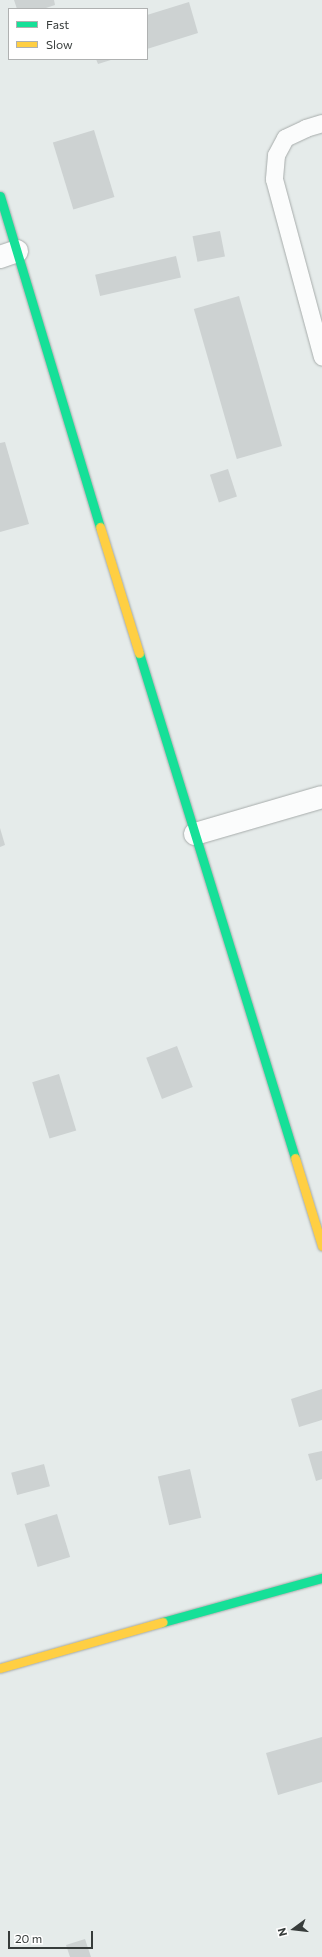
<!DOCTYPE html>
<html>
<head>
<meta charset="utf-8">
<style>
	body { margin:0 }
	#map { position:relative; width:322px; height:1957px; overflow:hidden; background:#e5ebea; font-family:Commissioner,sans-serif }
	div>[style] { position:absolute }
	.building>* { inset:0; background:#cdd2d2; transform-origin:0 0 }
	.roads { filter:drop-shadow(0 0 1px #a7acab) drop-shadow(0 0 1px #a7acab) }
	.lane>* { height:17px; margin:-8.5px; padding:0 8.5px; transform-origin:8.5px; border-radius:8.5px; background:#fbfcfc }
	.street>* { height:22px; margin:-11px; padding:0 11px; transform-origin:11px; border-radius:11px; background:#fbfcfc }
	.fast>* { height:9px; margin:-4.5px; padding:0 4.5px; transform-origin:4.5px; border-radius:4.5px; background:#16e098 }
	.slow>* { height:9px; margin:-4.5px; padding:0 4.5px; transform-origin:4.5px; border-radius:4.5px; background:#ffcf43 }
	span { translate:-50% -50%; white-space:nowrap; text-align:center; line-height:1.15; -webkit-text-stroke:3.5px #fff; paint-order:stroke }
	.legend { position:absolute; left:8px; top:8px; width:140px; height:52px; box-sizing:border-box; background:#fff; border:1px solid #afb1b1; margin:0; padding:5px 7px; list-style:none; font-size:12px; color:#373c3b }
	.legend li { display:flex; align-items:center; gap:8px; height:20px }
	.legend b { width:20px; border:1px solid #afb1b1 }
	.north { position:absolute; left:274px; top:1909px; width:40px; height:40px; -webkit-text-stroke:3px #fff; paint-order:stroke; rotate:255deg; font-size:11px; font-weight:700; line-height:16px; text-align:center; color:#373c3b }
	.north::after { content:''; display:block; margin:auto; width:14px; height:18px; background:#373c3b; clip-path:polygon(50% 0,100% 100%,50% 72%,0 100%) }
	.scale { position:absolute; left:8px; top:1931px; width:85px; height:18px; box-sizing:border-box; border:2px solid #373c3b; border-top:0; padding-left:5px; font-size:12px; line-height:14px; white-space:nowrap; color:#373c3b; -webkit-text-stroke:3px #fff; paint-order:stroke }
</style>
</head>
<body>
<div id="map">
	<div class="building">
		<div style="clip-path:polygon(14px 0,54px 0,55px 5px,43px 9px,17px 9px)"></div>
		<div style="clip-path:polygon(189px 2px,198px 33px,147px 49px,147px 15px)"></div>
		<div style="clip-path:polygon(96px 59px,114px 59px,98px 64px)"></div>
		<div style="left:94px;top:130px;width:70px;height:43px;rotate:73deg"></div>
		<div style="left:220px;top:231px;width:26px;height:28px;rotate:79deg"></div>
		<div style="left:176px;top:256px;width:22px;height:83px;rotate:77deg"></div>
		<div style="left:239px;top:296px;width:156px;height:47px;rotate:74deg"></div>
		<div style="clip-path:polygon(5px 442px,29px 524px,0 532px,0 443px)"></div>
		<div style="left:228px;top:469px;width:29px;height:19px;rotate:72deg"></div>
		<div style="clip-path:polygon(0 828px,5px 845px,0 847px)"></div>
		<div style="left:177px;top:1046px;width:44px;height:33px;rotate:69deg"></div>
		<div style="left:59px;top:1074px;width:59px;height:28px;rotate:73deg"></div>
		<div style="clip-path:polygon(322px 1389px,322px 1420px,299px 1427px,291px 1399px)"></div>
		<div style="clip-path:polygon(322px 1451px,322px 1479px,316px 1481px,308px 1454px)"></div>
		<div style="left:44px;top:1464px;width:23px;height:34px;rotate:75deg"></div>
		<div style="left:190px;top:1469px;width:50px;height:33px;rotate:77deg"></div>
		<div style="left:57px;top:1514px;width:45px;height:34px;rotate:73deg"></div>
		<div style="clip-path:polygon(322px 1737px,322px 1782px,278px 1795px,266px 1753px)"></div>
		<div style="clip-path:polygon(85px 1939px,91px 1957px,70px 1957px,66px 1945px)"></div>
	</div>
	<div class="roads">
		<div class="lane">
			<div style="left:322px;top:123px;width:17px;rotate:163deg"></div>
			<div style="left:306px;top:128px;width:23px;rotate:155deg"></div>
			<div style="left:285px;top:138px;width:19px;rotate:118deg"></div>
			<div style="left:276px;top:155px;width:24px;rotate:95deg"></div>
			<div style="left:274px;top:179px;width:184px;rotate:74.9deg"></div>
		</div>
		<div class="street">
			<div style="left:0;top:257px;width:18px;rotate:-19deg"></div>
			<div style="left:195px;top:834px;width:132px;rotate:-16.2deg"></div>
		</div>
		<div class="fast">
			<div style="left:0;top:196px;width:346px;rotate:73.2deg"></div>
			<div style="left:139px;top:653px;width:529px;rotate:72.83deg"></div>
			<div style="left:163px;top:1622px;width:165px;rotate:-15.5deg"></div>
		</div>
		<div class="slow">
			<div style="left:100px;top:527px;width:132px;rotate:72.8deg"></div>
			<div style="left:295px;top:1158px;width:92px;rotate:72.9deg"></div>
			<div style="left:0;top:1668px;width:169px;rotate:-15.8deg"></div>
		</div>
	</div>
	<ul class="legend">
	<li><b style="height:5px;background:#16e098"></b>Fast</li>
	<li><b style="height:5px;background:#ffcf43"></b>Slow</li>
	</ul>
	<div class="north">N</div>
	<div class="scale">20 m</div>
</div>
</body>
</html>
